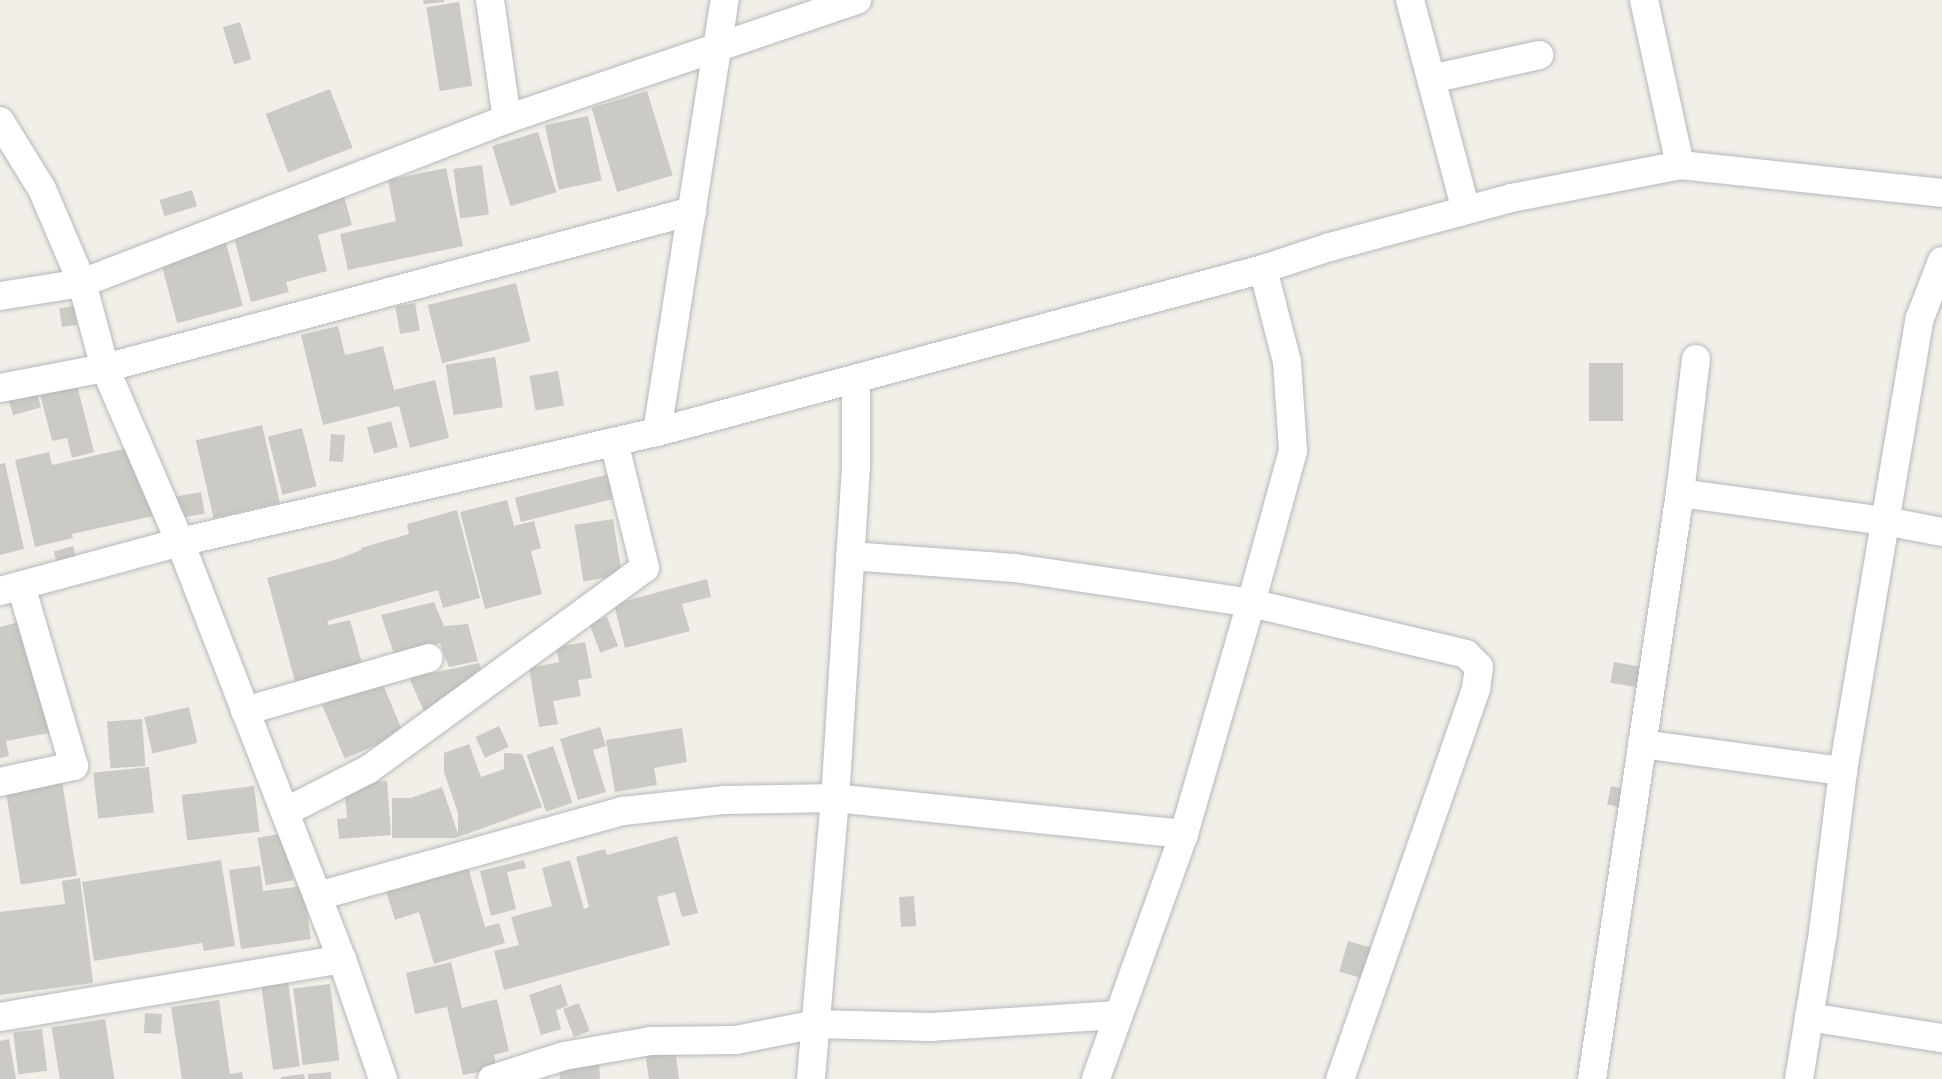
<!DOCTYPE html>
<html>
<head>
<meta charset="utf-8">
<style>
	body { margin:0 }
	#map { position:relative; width:1942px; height:1079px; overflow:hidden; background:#f1efe8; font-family:Lato,sans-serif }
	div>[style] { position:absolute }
	.building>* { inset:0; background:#cccac5; transform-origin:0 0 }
	.roads { filter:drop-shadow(0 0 2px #b5b8bc) drop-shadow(0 0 2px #b5b8bc) }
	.minor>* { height:28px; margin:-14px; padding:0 14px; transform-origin:14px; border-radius:14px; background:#fff }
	span { translate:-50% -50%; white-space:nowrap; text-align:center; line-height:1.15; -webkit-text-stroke:6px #fff; paint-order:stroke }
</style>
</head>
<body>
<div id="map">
	<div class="building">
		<div style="clip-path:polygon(423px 0,444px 0,444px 2px,424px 4px)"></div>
		<div style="left:459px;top:2px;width:85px;height:33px;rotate:81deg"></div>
		<div style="left:240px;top:22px;width:39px;height:18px;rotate:73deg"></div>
		<div style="left:330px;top:89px;width:63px;height:69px;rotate:69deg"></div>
		<div style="left:647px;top:91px;width:88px;height:58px;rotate:73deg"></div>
		<div style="left:588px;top:116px;width:66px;height:44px;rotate:78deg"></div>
		<div style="left:538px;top:132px;width:63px;height:48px;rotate:73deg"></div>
		<div style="left:482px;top:165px;width:50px;height:29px;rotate:82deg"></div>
		<div style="clip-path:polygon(446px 168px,463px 246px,348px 270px,340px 234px,396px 221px,388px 180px)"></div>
		<div style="left:192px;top:190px;width:17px;height:34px;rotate:73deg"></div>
		<div style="clip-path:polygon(344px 196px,352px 225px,318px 235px,327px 271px,286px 282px,289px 292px,251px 302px,231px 226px)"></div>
		<div style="left:225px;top:239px;width:69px;height:68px;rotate:75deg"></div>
		<div style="left:516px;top:283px;width:60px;height:91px;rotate:76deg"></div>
		<div style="left:415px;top:303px;width:28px;height:20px;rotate:80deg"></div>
		<div style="left:74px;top:306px;width:19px;height:15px;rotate:81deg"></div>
		<div style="clip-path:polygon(338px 326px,345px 355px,383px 346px,394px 390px,435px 380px,449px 438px,410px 448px,399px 406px,323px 425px,301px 335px)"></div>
		<div style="left:495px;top:357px;width:51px;height:50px;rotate:81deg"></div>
		<div style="left:1589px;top:363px;width:34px;height:58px"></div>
		<div style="left:558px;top:371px;width:35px;height:29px;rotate:80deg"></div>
		<div style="clip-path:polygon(76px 381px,94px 452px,72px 458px,67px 438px,52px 441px,39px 390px)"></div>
		<div style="left:36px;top:390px;width:18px;height:29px;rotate:74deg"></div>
		<div style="left:391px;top:421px;width:27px;height:25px;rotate:75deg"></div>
		<div style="left:262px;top:425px;width:80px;height:68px;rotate:77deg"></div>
		<div style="left:302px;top:428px;width:60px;height:35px;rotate:76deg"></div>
		<div style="left:331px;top:434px;width:14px;height:27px;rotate:4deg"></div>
		<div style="clip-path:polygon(137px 446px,153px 516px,72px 534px,73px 538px,35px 547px,15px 460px,49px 452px,52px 465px)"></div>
		<div style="clip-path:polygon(5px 463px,24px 549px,0 555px,0 464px)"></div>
		<div style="left:610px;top:474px;width:25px;height:98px;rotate:76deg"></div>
		<div style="left:201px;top:492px;width:22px;height:34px;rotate:80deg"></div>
		<div style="clip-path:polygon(507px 500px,514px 526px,534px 521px,541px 548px,531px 551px,542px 594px,485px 609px,460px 512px)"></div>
		<div style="clip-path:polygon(457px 510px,480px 598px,443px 608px,438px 590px,327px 621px,329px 625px,350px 620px,363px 667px,296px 685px,267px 578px,338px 559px,361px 550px,361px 548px,409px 534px,407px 524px)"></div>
		<div style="left:613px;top:519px;width:57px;height:39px;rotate:81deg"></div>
		<div style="left:73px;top:546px;width:15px;height:20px;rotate:74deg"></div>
		<div style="clip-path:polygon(707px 579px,711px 597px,682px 604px,690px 631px,625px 648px,614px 604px)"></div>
		<div style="clip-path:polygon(434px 602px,444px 626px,468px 624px,478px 661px,449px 667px,440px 643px,394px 654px,381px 615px)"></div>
		<div style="left:607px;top:617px;width:31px;height:19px;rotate:69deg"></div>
		<div style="clip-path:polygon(23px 621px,59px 731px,6px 741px,9px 756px,0 758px,0 627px)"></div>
		<div style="clip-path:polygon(585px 642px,592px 678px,578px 680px,581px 696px,553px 701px,558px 724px,539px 727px,529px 668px,559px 662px,556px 647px)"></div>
		<div style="left:1614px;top:662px;width:27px;height:21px;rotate:10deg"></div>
		<div style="clip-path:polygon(479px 663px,487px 681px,428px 720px,409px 678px)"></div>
		<div style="left:381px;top:680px;width:58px;height:64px;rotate:67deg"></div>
		<div style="left:189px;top:707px;width:37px;height:46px;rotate:77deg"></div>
		<div style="left:142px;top:719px;width:47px;height:35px;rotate:86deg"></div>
		<div style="left:499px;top:726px;width:23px;height:26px;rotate:65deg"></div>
		<div style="clip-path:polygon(600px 727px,606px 746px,593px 750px,606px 792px,578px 800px,560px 739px)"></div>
		<div style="clip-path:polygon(682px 728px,687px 762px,654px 768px,657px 785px,615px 792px,606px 740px)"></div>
		<div style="clip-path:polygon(469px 744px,481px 777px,504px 769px,504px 753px,522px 754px,542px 807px,455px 838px,392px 838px,392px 798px,411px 798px,442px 787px,458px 834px,458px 813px,444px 772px,444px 753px)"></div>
		<div style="left:553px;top:746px;width:60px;height:28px;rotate:71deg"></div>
		<div style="left:149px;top:767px;width:46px;height:56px;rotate:84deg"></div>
		<div style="left:62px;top:781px;width:96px;height:57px;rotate:81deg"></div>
		<div style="clip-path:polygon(387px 781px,391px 835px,339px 839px,337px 819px,347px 818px,344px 784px)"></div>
		<div style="left:254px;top:786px;width:46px;height:73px;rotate:83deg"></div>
		<div style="left:1611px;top:786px;width:14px;height:19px;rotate:12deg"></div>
		<div style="left:285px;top:833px;width:48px;height:28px;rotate:80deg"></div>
		<div style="clip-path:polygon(677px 836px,698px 913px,682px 917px,675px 892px,657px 897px,670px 945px,504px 990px,494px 951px,519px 945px,511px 917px,552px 906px,542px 868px,570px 860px,584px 909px,589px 907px,576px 857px,605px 849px,607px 855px)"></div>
		<div style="clip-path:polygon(221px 860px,235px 946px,204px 951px,202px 943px,94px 961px,82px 882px)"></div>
		<div style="clip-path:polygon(524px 860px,526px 868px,507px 872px,516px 909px,491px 916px,480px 871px)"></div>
		<div style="clip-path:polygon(260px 866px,263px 891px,303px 886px,311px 939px,241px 949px,229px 870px)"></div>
		<div style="clip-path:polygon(468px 867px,485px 927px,499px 923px,505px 943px,434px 964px,419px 912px,395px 920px,386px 891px)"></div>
		<div style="clip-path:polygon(80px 878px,93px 983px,0 995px,0 912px,65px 904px,62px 881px)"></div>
		<div style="left:914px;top:896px;width:30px;height:15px;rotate:86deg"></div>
		<div style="left:1348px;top:941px;width:33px;height:32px;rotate:16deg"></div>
		<div style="clip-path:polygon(451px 962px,462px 1008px,497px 999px,509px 1051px,494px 1055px,497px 1068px,463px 1075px,447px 1007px,415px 1014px,406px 973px)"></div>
		<div style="left:288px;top:982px;width:85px;height:27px;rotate:82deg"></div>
		<div style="left:330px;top:984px;width:77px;height:37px;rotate:83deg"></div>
		<div style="clip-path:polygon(561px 984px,568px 1006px,556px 1010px,561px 1029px,541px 1035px,529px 995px)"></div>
		<div style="clip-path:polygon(219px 1000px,230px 1074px,242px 1072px,243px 1079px,182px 1079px,171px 1007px)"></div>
		<div style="left:579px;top:1003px;width:30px;height:17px;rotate:69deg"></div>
		<div style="left:145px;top:1013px;width:17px;height:20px;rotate:3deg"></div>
		<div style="left:105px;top:1019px;width:61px;height:54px;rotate:81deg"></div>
		<div style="left:42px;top:1029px;width:42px;height:29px;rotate:83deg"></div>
		<div style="clip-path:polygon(9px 1039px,16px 1079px,0 1079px,0 1041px)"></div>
		<div style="clip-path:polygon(674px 1041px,679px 1079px,649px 1079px,644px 1046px)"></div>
		<div style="clip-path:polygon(599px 1062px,600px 1079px,560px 1079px,559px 1065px)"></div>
		<div style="clip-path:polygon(331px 1072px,331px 1079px,308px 1079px,308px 1074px)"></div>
		<div style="clip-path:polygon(304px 1074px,305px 1079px,281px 1079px,281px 1077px)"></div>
	</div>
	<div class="roads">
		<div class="minor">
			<div style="left:490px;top:0;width:120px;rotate:81.9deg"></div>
			<div style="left:1410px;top:0;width:217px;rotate:75.1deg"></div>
			<div style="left:1644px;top:0;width:169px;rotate:77.7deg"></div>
			<div style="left:1431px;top:79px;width:111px;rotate:-12.5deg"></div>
			<div style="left:0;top:121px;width:80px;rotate:58.3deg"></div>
			<div style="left:42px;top:189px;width:102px;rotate:66.9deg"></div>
			<div style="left:82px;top:283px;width:456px;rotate:-21.1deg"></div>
			<div style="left:507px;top:119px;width:370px;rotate:-18.8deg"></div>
			<div style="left:1263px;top:269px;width:96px;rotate:75.5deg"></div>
			<div style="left:1287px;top:362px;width:89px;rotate:86.1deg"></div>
			<div style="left:1293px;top:451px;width:158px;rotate:105.4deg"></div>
			<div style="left:1251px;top:603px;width:221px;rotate:13.3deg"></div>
			<div style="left:1466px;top:654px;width:18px;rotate:45deg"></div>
			<div style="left:1479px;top:667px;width:22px;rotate:98deg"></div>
			<div style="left:1476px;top:689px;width:413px;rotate:109.2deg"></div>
			<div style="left:0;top:296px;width:83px;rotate:-9deg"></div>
			<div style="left:82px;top:283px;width:88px;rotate:74.9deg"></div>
			<div style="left:105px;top:368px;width:189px;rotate:66.7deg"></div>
			<div style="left:180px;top:542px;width:447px;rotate:68.8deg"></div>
			<div style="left:342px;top:959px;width:127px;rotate:71.1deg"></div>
			<div style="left:856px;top:379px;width:87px;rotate:90deg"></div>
			<div style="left:856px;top:466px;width:333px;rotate:93.6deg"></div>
			<div style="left:835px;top:798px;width:351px;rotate:5.9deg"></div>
			<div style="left:1184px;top:834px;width:260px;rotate:109.8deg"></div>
			<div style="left:0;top:388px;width:107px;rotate:-10.8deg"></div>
			<div style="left:105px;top:368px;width:608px;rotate:-14.97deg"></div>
			<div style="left:657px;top:432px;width:628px;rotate:-15.05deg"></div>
			<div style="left:1263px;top:269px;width:71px;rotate:-18.2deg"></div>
			<div style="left:1330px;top:247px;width:188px;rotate:-15.1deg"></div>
			<div style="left:1511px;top:198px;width:172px;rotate:-11deg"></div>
			<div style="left:1680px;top:165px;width:263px;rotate:6.1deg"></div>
			<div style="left:1680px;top:493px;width:207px;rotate:7.8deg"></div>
			<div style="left:1885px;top:521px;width:58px;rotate:10.9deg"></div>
			<div style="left:850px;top:556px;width:165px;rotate:4.2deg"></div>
			<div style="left:1015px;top:568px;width:239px;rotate:8.4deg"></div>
			<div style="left:1251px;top:603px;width:241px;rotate:106.2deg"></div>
			<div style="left:0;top:591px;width:187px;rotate:-15.2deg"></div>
			<div style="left:180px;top:542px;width:490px;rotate:-13deg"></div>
			<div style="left:657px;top:432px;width:437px;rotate:-81.1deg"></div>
			<div style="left:245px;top:711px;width:191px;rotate:-16.1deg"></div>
			<div style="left:1642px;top:744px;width:203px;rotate:7.7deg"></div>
			<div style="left:0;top:782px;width:76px;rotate:-12.2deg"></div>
			<div style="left:74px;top:766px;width:188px;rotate:-106.4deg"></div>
			<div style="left:285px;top:812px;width:94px;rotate:-27.1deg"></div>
			<div style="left:369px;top:769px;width:341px;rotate:-36.1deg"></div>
			<div style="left:645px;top:568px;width:130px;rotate:-103.8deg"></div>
			<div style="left:318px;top:896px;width:317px;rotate:-15.6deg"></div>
			<div style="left:623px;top:811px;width:103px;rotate:-6.2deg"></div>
			<div style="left:725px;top:800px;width:110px;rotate:-1deg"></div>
			<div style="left:835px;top:798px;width:282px;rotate:94.9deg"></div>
			<div style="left:0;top:1017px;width:347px;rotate:-9.6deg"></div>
			<div style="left:1809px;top:1017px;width:135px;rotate:9deg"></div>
			<div style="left:492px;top:1079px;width:76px;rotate:-17.7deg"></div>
			<div style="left:564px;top:1056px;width:88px;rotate:-9.8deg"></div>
			<div style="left:651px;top:1041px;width:85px;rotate:-0.7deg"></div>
			<div style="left:736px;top:1040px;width:82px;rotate:-11.3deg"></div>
			<div style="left:816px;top:1024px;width:115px;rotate:1.5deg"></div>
			<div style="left:931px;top:1027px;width:188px;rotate:-3.7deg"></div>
			<div style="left:1592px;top:1079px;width:593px;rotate:-81.46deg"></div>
			<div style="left:1680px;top:493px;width:135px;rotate:-83.2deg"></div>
			<div style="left:1799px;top:1079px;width:149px;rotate:-80.7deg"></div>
			<div style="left:1823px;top:932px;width:162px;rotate:-82.9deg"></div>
			<div style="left:1843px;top:771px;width:459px;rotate:-80.4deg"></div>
			<div style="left:1920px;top:318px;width:61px;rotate:-68.9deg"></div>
		</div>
	</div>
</div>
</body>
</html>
